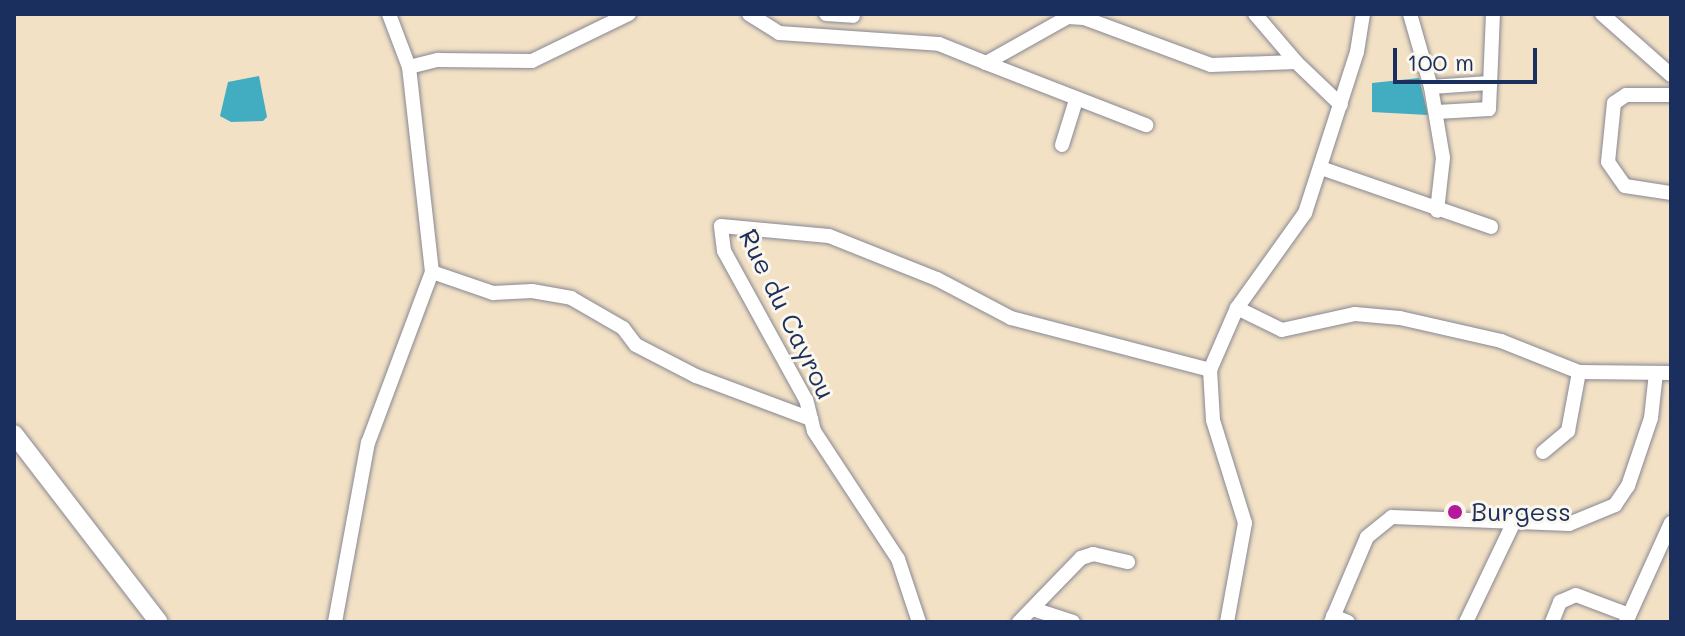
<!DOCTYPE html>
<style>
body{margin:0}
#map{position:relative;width:1685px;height:636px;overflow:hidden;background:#f3e1c5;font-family:Mali,sans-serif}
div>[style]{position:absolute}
.water>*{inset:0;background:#42adc1}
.roads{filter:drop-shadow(0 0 2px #878892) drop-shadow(0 0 2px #878892)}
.minor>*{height:14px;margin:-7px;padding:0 7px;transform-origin:7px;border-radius:7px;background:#fff}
.major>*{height:18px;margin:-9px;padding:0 9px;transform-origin:9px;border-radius:9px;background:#fff}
.dots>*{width:22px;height:22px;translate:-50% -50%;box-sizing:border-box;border:4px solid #fbf7ec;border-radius:50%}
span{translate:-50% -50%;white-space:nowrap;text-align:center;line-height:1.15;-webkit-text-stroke:6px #fbf7ec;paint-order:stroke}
.street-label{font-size:26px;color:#1b2f5e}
.poi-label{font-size:26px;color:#1b2f5e}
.left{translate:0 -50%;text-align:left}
.frame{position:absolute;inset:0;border:16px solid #1b2f5e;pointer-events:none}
.scale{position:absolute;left:1393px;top:48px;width:144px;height:36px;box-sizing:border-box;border:4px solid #1b2f5e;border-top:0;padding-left:10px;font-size:24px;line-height:28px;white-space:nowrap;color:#1b2f5e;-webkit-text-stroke:6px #fbf7ec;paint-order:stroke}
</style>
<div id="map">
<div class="water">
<i style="clip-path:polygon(259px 76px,267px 117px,263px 121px,231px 122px,220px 116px,228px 82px)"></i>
<i style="clip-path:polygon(1419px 78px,1428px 115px,1372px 112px,1372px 83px)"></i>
</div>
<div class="roads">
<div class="minor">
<i style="left:749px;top:14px;width:36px;rotate:32deg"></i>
<i style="left:779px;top:33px;width:160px;rotate:3.9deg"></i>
<i style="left:939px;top:44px;width:51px;rotate:22deg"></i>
<i style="left:986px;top:63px;width:94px;rotate:-29.3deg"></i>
<i style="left:1068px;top:17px;width:16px;rotate:4deg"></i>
<i style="left:1084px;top:18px;width:135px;rotate:20.3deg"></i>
<i style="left:1211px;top:65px;width:85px;rotate:-2deg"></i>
<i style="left:1296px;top:62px;width:62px;rotate:43.7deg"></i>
<i style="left:826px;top:14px;width:27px;rotate:4deg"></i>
<i style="left:1255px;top:14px;width:63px;rotate:49.5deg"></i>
<i style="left:1410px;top:14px;width:76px;rotate:74deg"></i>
<i style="left:1431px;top:87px;width:72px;rotate:80.4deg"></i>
<i style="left:1443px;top:158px;width:53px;rotate:96.5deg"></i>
<i style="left:1602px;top:14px;width:92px;rotate:41.5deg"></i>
<i style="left:986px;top:63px;width:172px;rotate:21.2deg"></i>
<i style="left:409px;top:67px;width:30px;rotate:-14deg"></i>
<i style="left:438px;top:60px;width:94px;rotate:0.6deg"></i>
<i style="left:532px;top:61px;width:108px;rotate:-25.9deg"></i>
<i style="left:1431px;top:87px;width:58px;rotate:-3.9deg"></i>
<i style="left:1671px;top:95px;width:45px;rotate:180deg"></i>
<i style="left:1626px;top:95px;width:14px;rotate:146deg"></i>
<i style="left:1614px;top:103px;width:59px;rotate:95.8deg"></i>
<i style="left:1608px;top:162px;width:29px;rotate:55deg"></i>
<i style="left:1625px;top:186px;width:47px;rotate:8.7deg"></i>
<i style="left:1437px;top:112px;width:52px;rotate:-3.3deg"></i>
<i style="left:1489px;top:109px;width:95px;rotate:-87.6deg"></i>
<i style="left:1062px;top:145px;width:47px;rotate:-72.7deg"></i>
<i style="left:1321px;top:168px;width:180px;rotate:19.1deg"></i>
<i style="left:432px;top:272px;width:65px;rotate:19deg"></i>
<i style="left:493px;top:293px;width:39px;rotate:-3deg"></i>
<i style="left:532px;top:291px;width:40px;rotate:10deg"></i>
<i style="left:571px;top:298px;width:60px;rotate:30deg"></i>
<i style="left:623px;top:328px;width:21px;rotate:53deg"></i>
<i style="left:636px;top:345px;width:68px;rotate:27.3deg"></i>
<i style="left:696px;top:376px;width:123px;rotate:20.5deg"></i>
<i style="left:1237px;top:308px;width:50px;rotate:26.1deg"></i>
<i style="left:1282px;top:330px;width:75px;rotate:-12.4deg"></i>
<i style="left:1355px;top:314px;width:45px;rotate:5.1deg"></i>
<i style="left:1400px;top:318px;width:104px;rotate:12.8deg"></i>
<i style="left:1501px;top:341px;width:84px;rotate:21.7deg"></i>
<i style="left:1579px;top:372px;width:92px;rotate:0.6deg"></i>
<i style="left:1543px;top:452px;width:33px;rotate:-40deg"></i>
<i style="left:1568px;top:431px;width:60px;rotate:-79.4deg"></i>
<i style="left:1033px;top:609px;width:42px;rotate:18deg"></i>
<i style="left:1333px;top:616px;width:16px;rotate:22deg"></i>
<i style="left:335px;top:622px;width:182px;rotate:-79.6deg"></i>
<i style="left:368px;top:443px;width:183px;rotate:-69.5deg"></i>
<i style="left:432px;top:272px;width:206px;rotate:-96.4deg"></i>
<i style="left:409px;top:67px;width:57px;rotate:-110.7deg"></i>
<i style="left:919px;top:622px;width:66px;rotate:-108.4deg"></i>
<i style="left:898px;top:559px;width:153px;rotate:-123.3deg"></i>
<i style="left:814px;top:431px;width:32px;rotate:-104deg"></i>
<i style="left:806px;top:400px;width:170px;rotate:-118.8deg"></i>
<i style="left:724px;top:251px;width:25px;rotate:-97deg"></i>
<i style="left:721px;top:226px;width:108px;rotate:5.3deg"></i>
<i style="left:829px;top:236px;width:116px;rotate:21.7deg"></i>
<i style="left:937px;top:279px;width:84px;rotate:27.8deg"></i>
<i style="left:1011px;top:318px;width:206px;rotate:14.6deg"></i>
<i style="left:1019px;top:622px;width:89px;rotate:-45.9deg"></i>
<i style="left:1081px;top:558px;width:13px;rotate:-18deg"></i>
<i style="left:1093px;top:554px;width:36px;rotate:13deg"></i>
<i style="left:1227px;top:622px;width:101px;rotate:-79.7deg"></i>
<i style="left:1245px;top:523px;width:108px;rotate:-107.3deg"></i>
<i style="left:1213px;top:420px;width:50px;rotate:-93.4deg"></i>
<i style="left:1210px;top:370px;width:68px;rotate:-66.5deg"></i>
<i style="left:1237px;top:308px;width:117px;rotate:-54.4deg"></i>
<i style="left:1305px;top:213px;width:169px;rotate:-72.1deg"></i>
<i style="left:1357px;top:52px;width:38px;rotate:-81deg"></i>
<i style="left:1331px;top:622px;width:92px;rotate:-67deg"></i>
<i style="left:1367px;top:537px;width:32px;rotate:-39deg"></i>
<i style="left:1392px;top:517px;width:177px;rotate:2.3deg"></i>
<i style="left:1569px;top:524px;width:50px;rotate:-22.4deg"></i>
<i style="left:1615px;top:505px;width:23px;rotate:-56deg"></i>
<i style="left:1628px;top:486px;width:72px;rotate:-71.3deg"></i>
<i style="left:1651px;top:418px;width:45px;rotate:-83.7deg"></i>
<i style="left:1466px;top:622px;width:111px;rotate:-64.4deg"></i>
<i style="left:1552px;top:622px;width:22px;rotate:-68deg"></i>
<i style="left:1560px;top:602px;width:17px;rotate:-24deg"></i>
<i style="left:1576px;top:595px;width:57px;rotate:20.7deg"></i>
<i style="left:1626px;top:622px;width:109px;rotate:-65.6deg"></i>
</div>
<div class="major">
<i style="left:14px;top:434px;width:237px;rotate:52.4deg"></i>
</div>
</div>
<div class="dots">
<i style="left:1455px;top:512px;background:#b5179e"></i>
</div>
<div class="street-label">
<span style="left:787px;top:314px;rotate:64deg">Rue du Cayrou</span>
</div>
<div class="poi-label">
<span class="left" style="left:1471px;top:512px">Burgess</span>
</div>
<div class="frame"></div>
<div class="scale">100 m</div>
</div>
